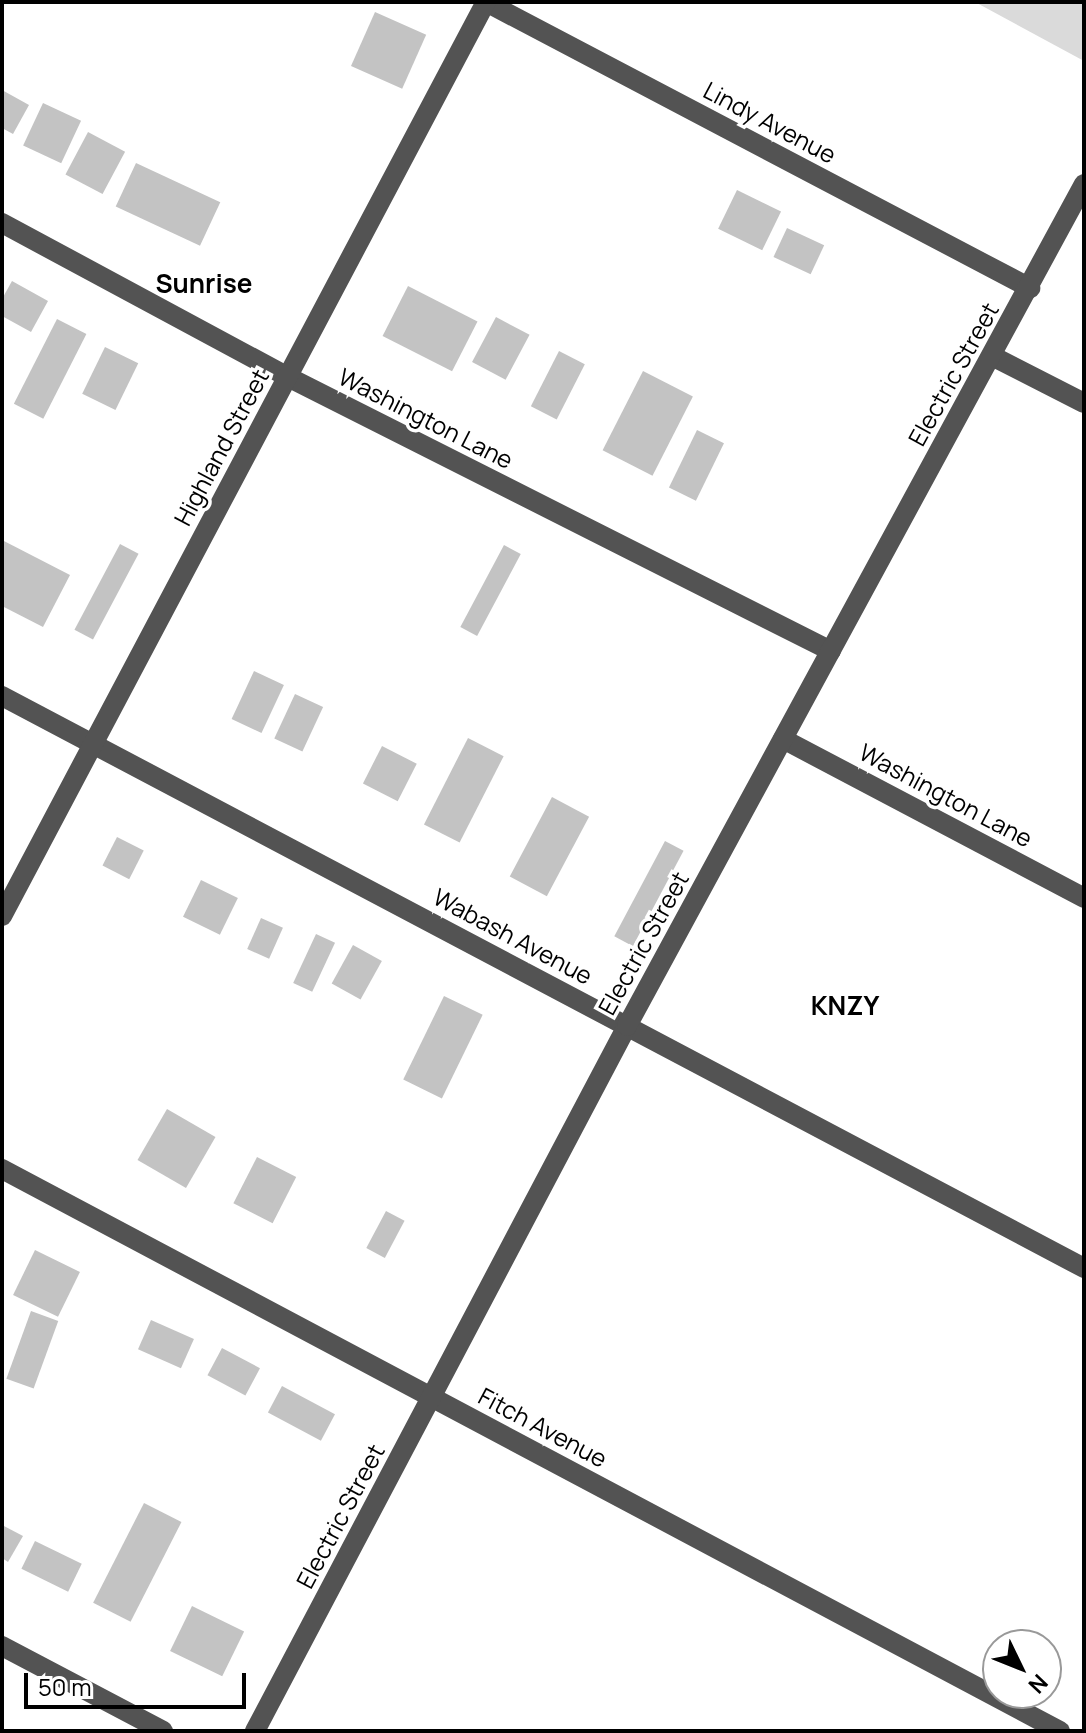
<!DOCTYPE html>
<style>
body{margin:0}
#map{position:relative;width:1086px;height:1733px;overflow:hidden;background:#fff;font-family:Manrope,sans-serif}
div>[style]{position:absolute}
.green>*{inset:0;background:#dadada}
.building>*{inset:0;background:#c3c3c3;transform-origin:0 0}
.minor>*{height:20px;margin:-10px;padding:0 10px;transform-origin:10px;border-radius:10px;background:#535353}
span{translate:-50% -50%;white-space:nowrap;text-align:center;line-height:1.15;-webkit-text-stroke:7px #fff;paint-order:stroke}
.street-label{font-size:24px;color:#000}
.neighbourhood-label{font-size:26px;color:#000;font-weight:700}
.frame{position:absolute;inset:0;border:4px solid #000;pointer-events:none}
.north{position:absolute;left:982px;top:1629px;width:80px;height:80px;box-sizing:border-box;background:#fff;border:2px solid #999;border-radius:50%;rotate:133deg;font-size:22px;font-weight:700;line-height:32px;text-align:center;color:#000}
.north::after{content:'';display:block;margin:auto;width:28px;height:36px;background:#000;clip-path:polygon(50% 0,100% 100%,50% 72%,0 100%)}
.scale{position:absolute;left:24px;top:1673px;width:222px;height:36px;box-sizing:border-box;border:4px solid #000;border-top:0;padding-left:10px;font-size:24px;line-height:28px;white-space:nowrap;color:#000;-webkit-text-stroke:6px #fff;paint-order:stroke}
</style>
<div id="map">
<div class="green">
<i style="clip-path:polygon(975px 2px,1084px 2px,1084px 61px)"></i>
</div>
<div class="building">
<i style="left:375px;top:12px;width:56px;height:59px;rotate:24deg"></i>
<i style="clip-path:polygon(2px 90px,29px 105px,13px 134px,2px 128px)"></i>
<i style="left:43px;top:103px;width:42px;height:47px;rotate:25deg"></i>
<i style="left:88px;top:132px;width:42px;height:48px;rotate:28deg"></i>
<i style="left:136px;top:163px;width:93px;height:48px;rotate:25deg"></i>
<i style="left:737px;top:190px;width:49px;height:43px;rotate:26deg"></i>
<i style="left:787px;top:228px;width:41px;height:32px;rotate:25deg"></i>
<i style="clip-path:polygon(12px 281px,48px 301px,31px 332px,2px 316px,2px 299px)"></i>
<i style="left:408px;top:286px;width:78px;height:56px;rotate:27deg"></i>
<i style="left:496px;top:317px;width:38px;height:51px;rotate:28deg"></i>
<i style="left:57px;top:319px;width:33px;height:95px;rotate:27deg"></i>
<i style="left:105px;top:347px;width:37px;height:52px;rotate:26deg"></i>
<i style="left:559px;top:351px;width:29px;height:62px;rotate:27deg"></i>
<i style="left:643px;top:371px;width:56px;height:89px;rotate:27deg"></i>
<i style="left:697px;top:430px;width:30px;height:64px;rotate:26deg"></i>
<i style="clip-path:polygon(2px 540px,70px 575px,43px 627px,2px 606px)"></i>
<i style="left:120px;top:544px;width:21px;height:97px;rotate:28deg"></i>
<i style="left:504px;top:545px;width:19px;height:93px;rotate:28deg"></i>
<i style="left:254px;top:671px;width:33px;height:53px;rotate:25deg"></i>
<i style="left:295px;top:694px;width:31px;height:49px;rotate:25deg"></i>
<i style="left:468px;top:738px;width:40px;height:97px;rotate:27deg"></i>
<i style="left:382px;top:746px;width:39px;height:42px;rotate:27deg"></i>
<i style="left:552px;top:797px;width:42px;height:90px;rotate:28deg"></i>
<i style="left:117px;top:837px;width:30px;height:32px;rotate:27deg"></i>
<i style="left:665px;top:841px;width:21px;height:108px;rotate:28deg"></i>
<i style="left:201px;top:880px;width:41px;height:41px;rotate:26deg"></i>
<i style="left:261px;top:918px;width:24px;height:34px;rotate:24deg"></i>
<i style="left:316px;top:934px;width:21px;height:54px;rotate:25deg"></i>
<i style="left:353px;top:945px;width:33px;height:44px;rotate:29deg"></i>
<i style="left:444px;top:996px;width:43px;height:93px;rotate:26deg"></i>
<i style="left:167px;top:1109px;width:56px;height:59px;rotate:30deg"></i>
<i style="left:257px;top:1157px;width:44px;height:52px;rotate:27deg"></i>
<i style="left:386px;top:1211px;width:21px;height:42px;rotate:28deg"></i>
<i style="left:35px;top:1250px;width:50px;height:50px;rotate:26deg"></i>
<i style="left:31px;top:1311px;width:29px;height:72px;rotate:20deg"></i>
<i style="left:151px;top:1320px;width:47px;height:32px;rotate:24deg"></i>
<i style="left:222px;top:1348px;width:43px;height:31px;rotate:28deg"></i>
<i style="left:282px;top:1386px;width:60px;height:30px;rotate:28deg"></i>
<i style="left:144px;top:1503px;width:42px;height:112px;rotate:27deg"></i>
<i style="clip-path:polygon(2px 1525px,23px 1536px,8px 1562px,2px 1558px)"></i>
<i style="left:35px;top:1541px;width:52px;height:31px;rotate:26deg"></i>
<i style="left:192px;top:1606px;width:58px;height:50px;rotate:26deg"></i>
</div>
<div class="minor">
<i style="left:486px;top:2px;width:615px;rotate:27.73deg"></i>
<i style="left:2px;top:223px;width:325px;rotate:28.3deg"></i>
<i style="left:288px;top:377px;width:608px;rotate:26.78deg"></i>
<i style="left:992px;top:356px;width:103px;rotate:27.1deg"></i>
<i style="left:2px;top:696px;width:1224px;rotate:27.86deg"></i>
<i style="left:783px;top:739px;width:340px;rotate:27.8deg"></i>
<i style="left:2px;top:916px;width:1034px;rotate:-62.1deg"></i>
<i style="left:2px;top:1169px;width:1198px;rotate:27.98deg"></i>
<i style="left:2px;top:1646px;width:182px;rotate:27.8deg"></i>
<i style="left:255px;top:1731px;width:797px;rotate:-62.18deg"></i>
<i style="left:627px;top:1026px;width:958px;rotate:-61.51deg"></i>
</div>
<div class="street-label">
<span style="left:770px;top:122px;rotate:28deg">Lindy Avenue</span>
<span style="left:953px;top:374px;rotate:-61deg">Electric Street</span>
<span style="left:426px;top:418px;rotate:27deg">Washington Lane</span>
<span style="left:221px;top:447px;rotate:-62deg">Highland Street</span>
<span style="left:946px;top:795px;rotate:28deg">Washington Lane</span>
<span style="left:513px;top:936px;rotate:28deg">Wabash Avenue</span>
<span style="left:643px;top:943px;rotate:-61deg">Electric Street</span>
<span style="left:543px;top:1427px;rotate:28deg">Fitch Avenue</span>
<span style="left:340px;top:1516px;rotate:-62deg">Electric Street</span>
</div>
<div class="neighbourhood-label">
<span style="left:204px;top:284px">Sunrise</span>
<span style="left:845px;top:1006px">KNZY</span>
</div>
<div class="frame"></div>
<div class="north">N</div>
<div class="scale">50 m</div>
</div>
